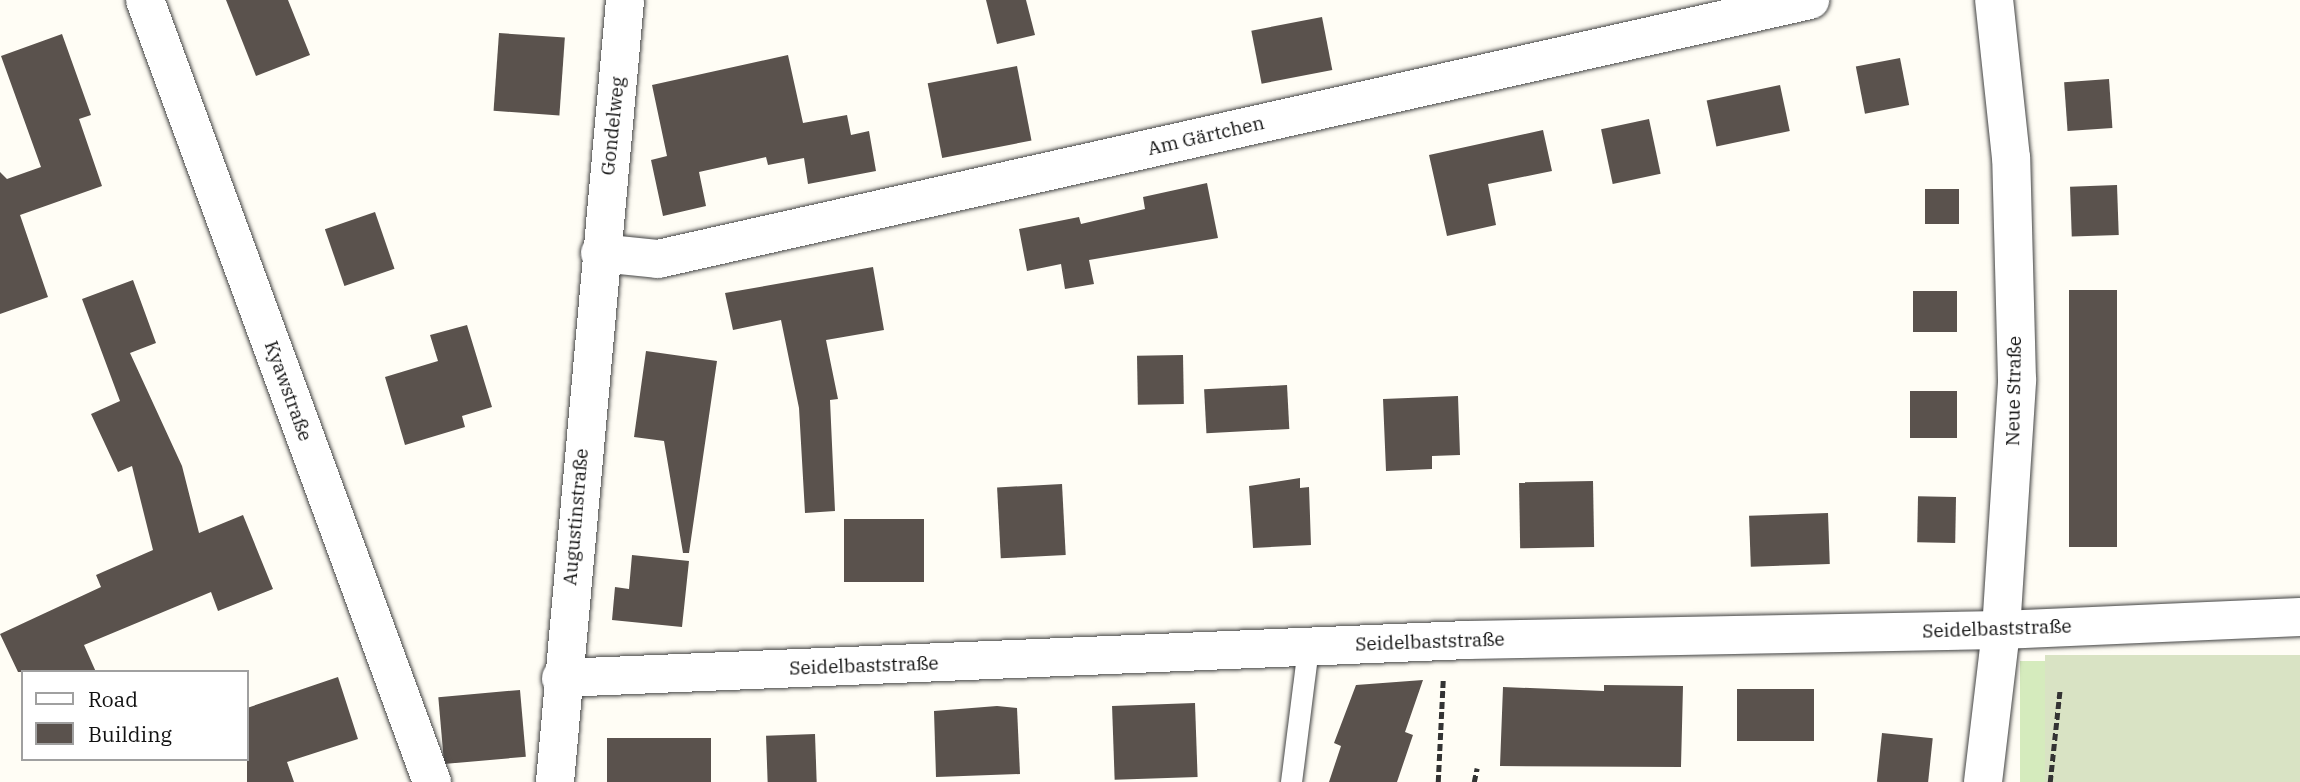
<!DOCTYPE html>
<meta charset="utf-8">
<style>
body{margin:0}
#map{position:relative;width:2300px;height:782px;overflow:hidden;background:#fffdf5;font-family:"IBM Plex Serif",serif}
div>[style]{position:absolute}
.green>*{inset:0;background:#d5ebbd;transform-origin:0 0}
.cemetery>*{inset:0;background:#d9e3c4;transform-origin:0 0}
.building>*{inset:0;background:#5a524d;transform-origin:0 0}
.path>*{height:4.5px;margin-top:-2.25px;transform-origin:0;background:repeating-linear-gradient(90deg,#333 0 7px,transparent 0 10.5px)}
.roads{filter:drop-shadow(0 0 2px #444) drop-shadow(0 0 2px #444)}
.lane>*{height:21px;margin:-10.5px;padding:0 10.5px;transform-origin:10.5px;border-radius:10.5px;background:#fff}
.street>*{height:38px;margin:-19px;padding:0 19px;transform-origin:19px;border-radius:19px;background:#fff}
span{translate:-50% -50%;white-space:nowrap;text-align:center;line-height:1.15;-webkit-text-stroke:7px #fff;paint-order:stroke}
.street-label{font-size:19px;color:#111}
.legend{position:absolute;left:21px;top:670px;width:228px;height:91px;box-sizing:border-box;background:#fff;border:2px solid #a0a0a0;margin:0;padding:9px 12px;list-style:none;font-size:21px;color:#111}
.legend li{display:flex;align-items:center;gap:14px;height:35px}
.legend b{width:35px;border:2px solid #a0a0a0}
</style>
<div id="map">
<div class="green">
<i style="left:2020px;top:661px;width:25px;height:122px"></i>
</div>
<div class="cemetery">
<i style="left:2300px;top:655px;width:127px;height:255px;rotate:90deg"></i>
</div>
<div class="building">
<i style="clip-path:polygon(226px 0,288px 0,310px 55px,256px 76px)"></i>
<i style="clip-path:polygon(986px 0,1026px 0,1035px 35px,997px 44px)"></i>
<i style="left:1322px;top:17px;width:54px;height:72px;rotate:79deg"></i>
<i style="left:499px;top:33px;width:66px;height:78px;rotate:4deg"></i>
<i style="clip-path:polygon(62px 34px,91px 115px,79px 119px,102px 186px,20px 215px,48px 297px,0 314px,0 172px,7px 179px,41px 167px,1px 56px)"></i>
<i style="clip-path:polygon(788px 55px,803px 123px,847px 115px,851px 135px,869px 131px,876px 171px,808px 184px,804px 158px,768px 165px,766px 157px,699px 172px,706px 206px,663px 216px,651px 160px,667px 156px,652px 85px)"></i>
<i style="left:1900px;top:58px;width:48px;height:45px;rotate:79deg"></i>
<i style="left:1017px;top:66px;width:76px;height:91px;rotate:79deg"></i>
<i style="left:2109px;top:79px;width:49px;height:45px;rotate:86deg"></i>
<i style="left:1780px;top:85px;width:47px;height:75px;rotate:78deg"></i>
<i style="left:1649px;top:119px;width:56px;height:49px;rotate:78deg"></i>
<i style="clip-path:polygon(1543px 130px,1552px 171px,1488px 184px,1496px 225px,1447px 236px,1429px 155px)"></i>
<i style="clip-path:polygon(1207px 183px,1218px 238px,1089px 260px,1094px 284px,1065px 289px,1061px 264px,1027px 271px,1019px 229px,1079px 217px,1081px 224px,1145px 209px,1143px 197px)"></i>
<i style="left:2117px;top:185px;width:50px;height:47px;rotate:88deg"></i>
<i style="left:1925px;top:189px;width:34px;height:35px"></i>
<i style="left:375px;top:212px;width:60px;height:53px;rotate:71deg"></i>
<i style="clip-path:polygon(873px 267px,884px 330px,826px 340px,838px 399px,830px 400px,835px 511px,805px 513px,799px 408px,781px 320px,733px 330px,725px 293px)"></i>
<i style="clip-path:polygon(133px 280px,156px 343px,130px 353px,182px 466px,199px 533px,243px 515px,273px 589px,218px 611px,211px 592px,84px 645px,96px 672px,18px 672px,0 634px,101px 587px,96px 575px,153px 550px,132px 466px,118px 472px,91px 414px,120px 401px,82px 299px)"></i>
<i style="left:2069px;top:290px;width:48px;height:257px"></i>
<i style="left:1913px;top:291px;width:44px;height:41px"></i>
<i style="clip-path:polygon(467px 325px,492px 407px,462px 416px,465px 427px,405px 445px,385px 377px,438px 361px,430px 335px)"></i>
<i style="clip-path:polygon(646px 351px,717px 361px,689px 553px,683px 553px,664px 441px,634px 437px)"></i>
<i style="left:1183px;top:355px;width:49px;height:46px;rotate:89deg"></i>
<i style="left:1287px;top:385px;width:44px;height:83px;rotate:87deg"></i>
<i style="left:1910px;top:391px;width:47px;height:47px"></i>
<i style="clip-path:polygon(1458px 396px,1460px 455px,1432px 456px,1432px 469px,1386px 471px,1383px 399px)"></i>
<i style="clip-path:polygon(1300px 478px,1300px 488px,1309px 487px,1311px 545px,1253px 548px,1249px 486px)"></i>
<i style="left:1593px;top:481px;width:66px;height:74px;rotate:89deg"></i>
<i style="left:1062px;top:484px;width:71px;height:65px;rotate:87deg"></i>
<i style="left:1956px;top:497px;width:46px;height:38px;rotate:91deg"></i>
<i style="left:1828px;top:513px;width:51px;height:79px;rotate:88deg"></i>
<i style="left:924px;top:519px;width:63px;height:80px;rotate:90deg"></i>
<i style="clip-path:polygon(632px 555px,689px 561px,682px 627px,612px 620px,615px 587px,629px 589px)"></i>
<i style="clip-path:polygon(338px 677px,358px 739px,287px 762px,294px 782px,247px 782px,247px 708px)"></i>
<i style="clip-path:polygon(1423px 680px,1405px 732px,1413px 735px,1397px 782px,1329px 782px,1341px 746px,1334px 743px,1356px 685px)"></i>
<i style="clip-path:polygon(1604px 685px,1683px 686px,1681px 767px,1500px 766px,1503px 687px,1604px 691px)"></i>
<i style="left:1814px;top:689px;width:52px;height:77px;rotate:90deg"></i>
<i style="left:520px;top:690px;width:67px;height:82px;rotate:85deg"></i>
<i style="left:1195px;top:703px;width:74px;height:83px;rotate:88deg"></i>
<i style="clip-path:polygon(997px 706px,1017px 708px,1020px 774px,936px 777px,934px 711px)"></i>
<i style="left:1882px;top:733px;width:51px;height:49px;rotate:6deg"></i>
<i style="left:815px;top:734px;width:48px;height:49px;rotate:88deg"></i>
<i style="left:607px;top:738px;width:104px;height:44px"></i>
</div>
<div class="path">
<i style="left:1438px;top:782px;width:104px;rotate:-87.2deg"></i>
<i style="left:1474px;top:782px;width:14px;rotate:-78deg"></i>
<i style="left:2050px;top:782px;width:94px;rotate:-83.9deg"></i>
</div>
<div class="roads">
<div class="lane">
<i style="left:1291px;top:782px;width:136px;rotate:-82.8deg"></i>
</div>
<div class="street">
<i style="left:145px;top:0;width:833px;rotate:69.85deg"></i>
<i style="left:600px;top:253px;width:58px;rotate:5.9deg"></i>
<i style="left:658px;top:259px;width:1181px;rotate:-12.67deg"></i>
<i style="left:561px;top:678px;width:908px;rotate:-2.4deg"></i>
<i style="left:1468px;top:640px;width:533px;rotate:-1.07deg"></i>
<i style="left:2001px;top:630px;width:299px;rotate:-2.5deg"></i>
<i style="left:555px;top:782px;width:785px;rotate:-84.88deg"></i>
<i style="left:1983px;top:782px;width:153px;rotate:-83.2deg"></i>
<i style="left:2001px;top:630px;width:251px;rotate:-86.3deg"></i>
<i style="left:2017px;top:380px;width:222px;rotate:-91.5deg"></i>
<i style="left:2011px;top:158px;width:159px;rotate:-96.1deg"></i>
</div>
</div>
<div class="street-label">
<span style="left:613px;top:126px;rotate:-84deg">Gondelweg</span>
<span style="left:1206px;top:136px;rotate:-13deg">Am Gärtchen</span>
<span style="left:288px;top:391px;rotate:70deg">Kyawstraße</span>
<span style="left:2014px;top:391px;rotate:-89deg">Neue Straße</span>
<span style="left:576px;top:517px;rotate:-85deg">Augustinstraße</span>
<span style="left:1997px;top:629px;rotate:-2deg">Seidelbaststraße</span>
<span style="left:1430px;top:642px;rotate:-2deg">Seidelbaststraße</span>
<span style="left:864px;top:666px;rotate:-2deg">Seidelbaststraße</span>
</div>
<ul class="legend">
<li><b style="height:9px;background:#fff"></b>Road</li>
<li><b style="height:19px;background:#5a524d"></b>Building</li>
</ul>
</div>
